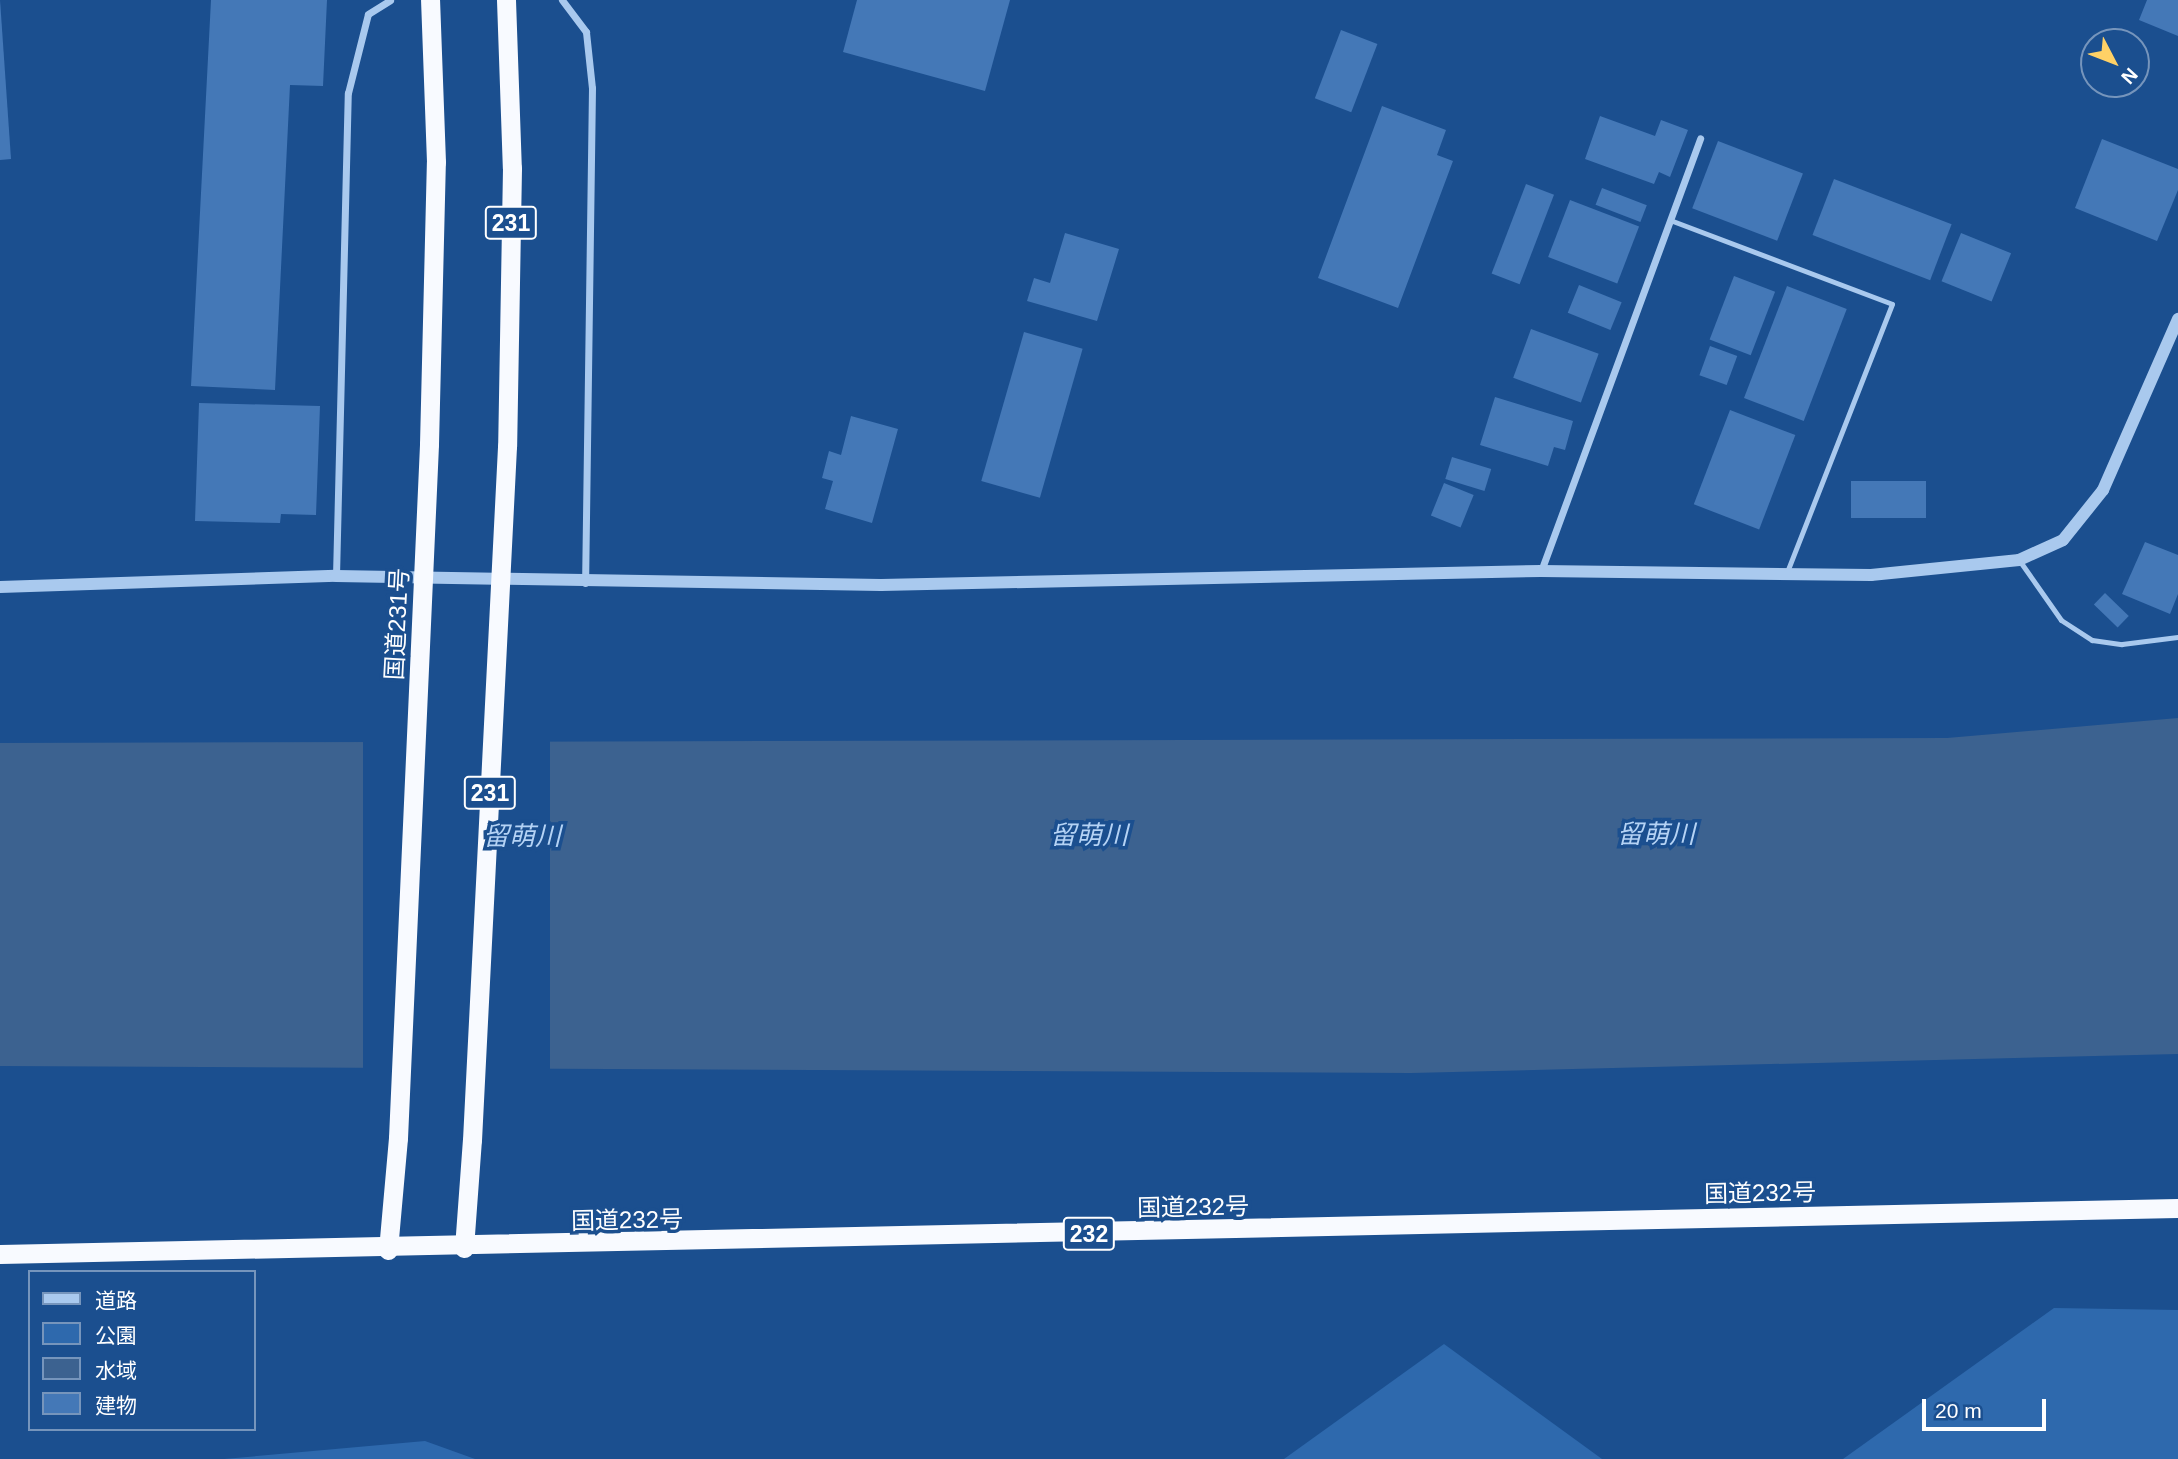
<!DOCTYPE html>
<meta charset="utf-8">
<style>
body{margin:0}
#map{position:relative;width:2178px;height:1459px;overflow:hidden;background:#1b4f8f;font-family:Arial,"Noto Sans JP",sans-serif}
div>[style]{position:absolute}
.green>*{inset:0;background:#2e69ad}
.water>*{inset:0;background:#3c6290}
.pier>*{inset:0;background:#1b4f8f;transform-origin:0 0}
.building>*{inset:0;background:#4478b7;transform-origin:0 0}
.service>*{height:5px;margin:-2.5px;padding:0 2.5px;transform-origin:2.5px;border-radius:2.5px;background:#a9c9ee}
.minor>*{height:7px;margin:-3.5px;padding:0 3.5px;transform-origin:3.5px;border-radius:3.5px;background:#a9c9ee}
.tertiary>*{height:12px;margin:-6px;padding:0 6px;transform-origin:6px;border-radius:6px;background:#a9c9ee}
.trunk>*{height:19px;margin:-9.5px;padding:0 9.5px;transform-origin:9.5px;border-radius:9.5px;background:#f8faff}
.trunk-bridge>*{height:19px;margin:-9.5px;padding:0 9.5px;transform-origin:9.5px;border-radius:9.5px;background:#f8faff}
span{translate:-50% -50%;white-space:nowrap;text-align:center;line-height:1.15;-webkit-text-stroke:7px #1b4f8f;paint-order:stroke}
.shield-label span{padding:2px 5px;background:#1b4f8f;border:2px solid;border-radius:5px;-webkit-text-stroke-width:0}
.shield-label{font-size:23px;color:#fff;font-weight:700}
.street-label{font-size:24px;color:#fff}
.water-label{font-size:26px;color:#b5d3f5;font-style:italic}
.legend{position:absolute;left:28px;top:1270px;width:228px;height:161px;box-sizing:border-box;background:#1b4f8f;border:2px solid #7695bc;margin:0;padding:9px 12px;list-style:none;font-size:21px;color:#fff}
.legend li{display:flex;align-items:center;gap:14px;height:35px}
.legend b{width:35px;border:2px solid #7695bc}
.north{position:absolute;left:2080px;top:28px;width:70px;height:70px;box-sizing:border-box;background:#1b4f8f;border:2px solid #7695bc;border-radius:50%;rotate:132deg;font-size:19px;font-weight:700;line-height:28px;text-align:center;color:#fff}
.north::after{content:'';display:block;margin:auto;width:24px;height:32px;background:#ffd166;clip-path:polygon(50% 0,100% 100%,50% 72%,0 100%)}
.scale{position:absolute;left:1922px;top:1399px;width:124px;height:32px;box-sizing:border-box;border:4px solid #fff;border-top:0;padding-left:9px;font-size:21px;line-height:24px;white-space:nowrap;color:#fff;-webkit-text-stroke:5px #1b4f8f;paint-order:stroke}
</style>
<div id="map">
<div class="green">
<i style="clip-path:polygon(2054px 1308px,2178px 1310px,2178px 1459px,1843px 1459px)"></i>
<i style="clip-path:polygon(1444px 1344px,1602px 1459px,1284px 1459px)"></i>
<i style="clip-path:polygon(425px 1441px,475px 1459px,224px 1459px)"></i>
</div>
<div class="water">
<i style="clip-path:polygon(2178px 718px,2178px 1054px,1411px 1073px,0 1066px,0 743px,1947px 738px)"></i>
</div>
<div class="pier">
<i style="left:363px;top:739px;width:187px;height:332px"></i>
</div>
<div class="building">
<i style="clip-path:polygon(0 0,11px 159px,0 160px)"></i>
<i style="clip-path:polygon(211px 0,327px 0,323px 86px,290px 85px,275px 390px,191px 386px)"></i>
<i style="clip-path:polygon(857px 0,1010px 0,985px 91px,843px 52px)"></i>
<i style="clip-path:polygon(2147px 0,2178px 0,2178px 36px,2139px 20px)"></i>
<i style="left:1341px;top:30px;width:39px;height:73px;rotate:21deg"></i>
<i style="clip-path:polygon(1382px 106px,1446px 130px,1437px 155px,1453px 161px,1398px 308px,1318px 278px)"></i>
<i style="clip-path:polygon(1600px 116px,1655px 136px,1661px 120px,1688px 130px,1670px 177px,1659px 172px,1654px 184px,1585px 159px)"></i>
<i style="clip-path:polygon(2102px 139px,2178px 169px,2178px 190px,2157px 241px,2075px 208px)"></i>
<i style="left:1718px;top:141px;width:91px;height:72px;rotate:21deg"></i>
<i style="left:1834px;top:179px;width:126px;height:60px;rotate:21deg"></i>
<i style="left:1526px;top:184px;width:30px;height:96px;rotate:21deg"></i>
<i style="left:1602px;top:188px;width:48px;height:18px;rotate:21deg"></i>
<i style="left:1570px;top:200px;width:74px;height:61px;rotate:21deg"></i>
<i style="clip-path:polygon(1065px 233px,1119px 249px,1097px 321px,1027px 301px,1034px 278px,1050px 283px)"></i>
<i style="left:1961px;top:233px;width:54px;height:52px;rotate:22deg"></i>
<i style="left:1734px;top:276px;width:44px;height:68px;rotate:21deg"></i>
<i style="left:1579px;top:285px;width:46px;height:30px;rotate:22deg"></i>
<i style="left:1787px;top:286px;width:64px;height:120px;rotate:21deg"></i>
<i style="left:1531px;top:329px;width:72px;height:52px;rotate:20deg"></i>
<i style="left:1024px;top:332px;width:61px;height:155px;rotate:16deg"></i>
<i style="left:1710px;top:346px;width:29px;height:31px;rotate:20deg"></i>
<i style="clip-path:polygon(1495px 397px,1573px 421px,1565px 450px,1554px 447px,1548px 466px,1480px 445px)"></i>
<i style="clip-path:polygon(199px 403px,320px 406px,316px 515px,281px 514px,280px 523px,195px 521px)"></i>
<i style="left:1730px;top:410px;width:70px;height:101px;rotate:21deg"></i>
<i style="clip-path:polygon(851px 416px,898px 429px,872px 523px,825px 509px,833px 481px,822px 478px,829px 451px,841px 455px)"></i>
<i style="left:1452px;top:457px;width:41px;height:23px;rotate:17deg"></i>
<i style="left:1926px;top:481px;width:37px;height:75px;rotate:90deg"></i>
<i style="left:1444px;top:483px;width:32px;height:35px;rotate:22deg"></i>
<i style="clip-path:polygon(2145px 542px,2178px 555px,2178px 594px,2170px 614px,2122px 594px)"></i>
<i style="left:2105px;top:593px;width:33px;height:16px;rotate:44deg"></i>
</div>
<div class="service">
<i style="left:1670px;top:220px;width:237px;rotate:20.7deg"></i>
<i style="left:1892px;top:304px;width:288px;rotate:111.4deg"></i>
<i style="left:2019px;top:560px;width:73px;rotate:55deg"></i>
<i style="left:2061px;top:620px;width:37px;rotate:33deg"></i>
<i style="left:2092px;top:640px;width:30px;rotate:8deg"></i>
<i style="left:2122px;top:644px;width:56px;rotate:-7.1deg"></i>
</div>
<div class="minor">
<i style="left:562px;top:0;width:40px;rotate:53deg"></i>
<i style="left:586px;top:32px;width:56px;rotate:83.9deg"></i>
<i style="left:592px;top:88px;width:495px;rotate:90.8deg"></i>
<i style="left:1541px;top:571px;width:461px;rotate:-69.8deg"></i>
<i style="left:336px;top:576px;width:483px;rotate:-88.6deg"></i>
<i style="left:348px;top:93px;width:81px;rotate:-75.8deg"></i>
<i style="left:368px;top:14px;width:26px;rotate:-32deg"></i>
</div>
<div class="tertiary">
<i style="left:0;top:587px;width:336px;rotate:-1.9deg"></i>
<i style="left:336px;top:576px;width:545px;rotate:0.95deg"></i>
<i style="left:881px;top:585px;width:660px;rotate:-1.22deg"></i>
<i style="left:1541px;top:571px;width:330px;rotate:0.7deg"></i>
<i style="left:1871px;top:575px;width:149px;rotate:-5.8deg"></i>
<i style="left:2019px;top:560px;width:48px;rotate:-24.4deg"></i>
<i style="left:2063px;top:540px;width:64px;rotate:-51.3deg"></i>
<i style="left:2103px;top:490px;width:187px;rotate:-66.3deg"></i>
</div>
<div class="trunk">
<i style="left:506px;top:0;width:168px;rotate:88deg"></i>
<i style="left:512px;top:168px;width:278px;rotate:91deg"></i>
<i style="left:429px;top:444px;width:282px;rotate:-88.6deg"></i>
<i style="left:436px;top:162px;width:162px;rotate:-92.1deg"></i>
<i style="left:464px;top:1248px;width:108px;rotate:-85.8deg"></i>
<i style="left:388px;top:1250px;width:112px;rotate:-84.9deg"></i>
<i style="left:0;top:1254px;width:2178px;rotate:-1.21deg"></i>
</div>
<div class="trunk-bridge">
<i style="left:398px;top:1138px;width:695px;rotate:-87.44deg"></i>
<i style="left:472px;top:1140px;width:695px;rotate:-87.11deg"></i>
</div>
<div class="shield-label">
<span style="left:511px;top:223px">231</span>
<span style="left:490px;top:793px">231</span>
<span style="left:1089px;top:1234px">232</span>
</div>
<div class="street-label">
<span style="left:397px;top:624px;rotate:-87deg">国道231号</span>
<span style="left:1760px;top:1193px;rotate:-1deg">国道232号</span>
<span style="left:1193px;top:1207px;rotate:-1deg">国道232号</span>
<span style="left:627px;top:1220px;rotate:-1deg">国道232号</span>
</div>
<div class="water-label">
<span style="left:1656px;top:835px">留萌川</span>
<span style="left:1089px;top:836px">留萌川</span>
<span style="left:522px;top:837px">留萌川</span>
</div>
<ul class="legend">
<li><b style="height:9px;background:#a9c9ee"></b>道路</li>
<li><b style="height:19px;background:#2e69ad"></b>公園</li>
<li><b style="height:19px;background:#3c6290"></b>水域</li>
<li><b style="height:19px;background:#4478b7"></b>建物</li>
</ul>
<div class="north">N</div>
<div class="scale">20 m</div>
</div>
